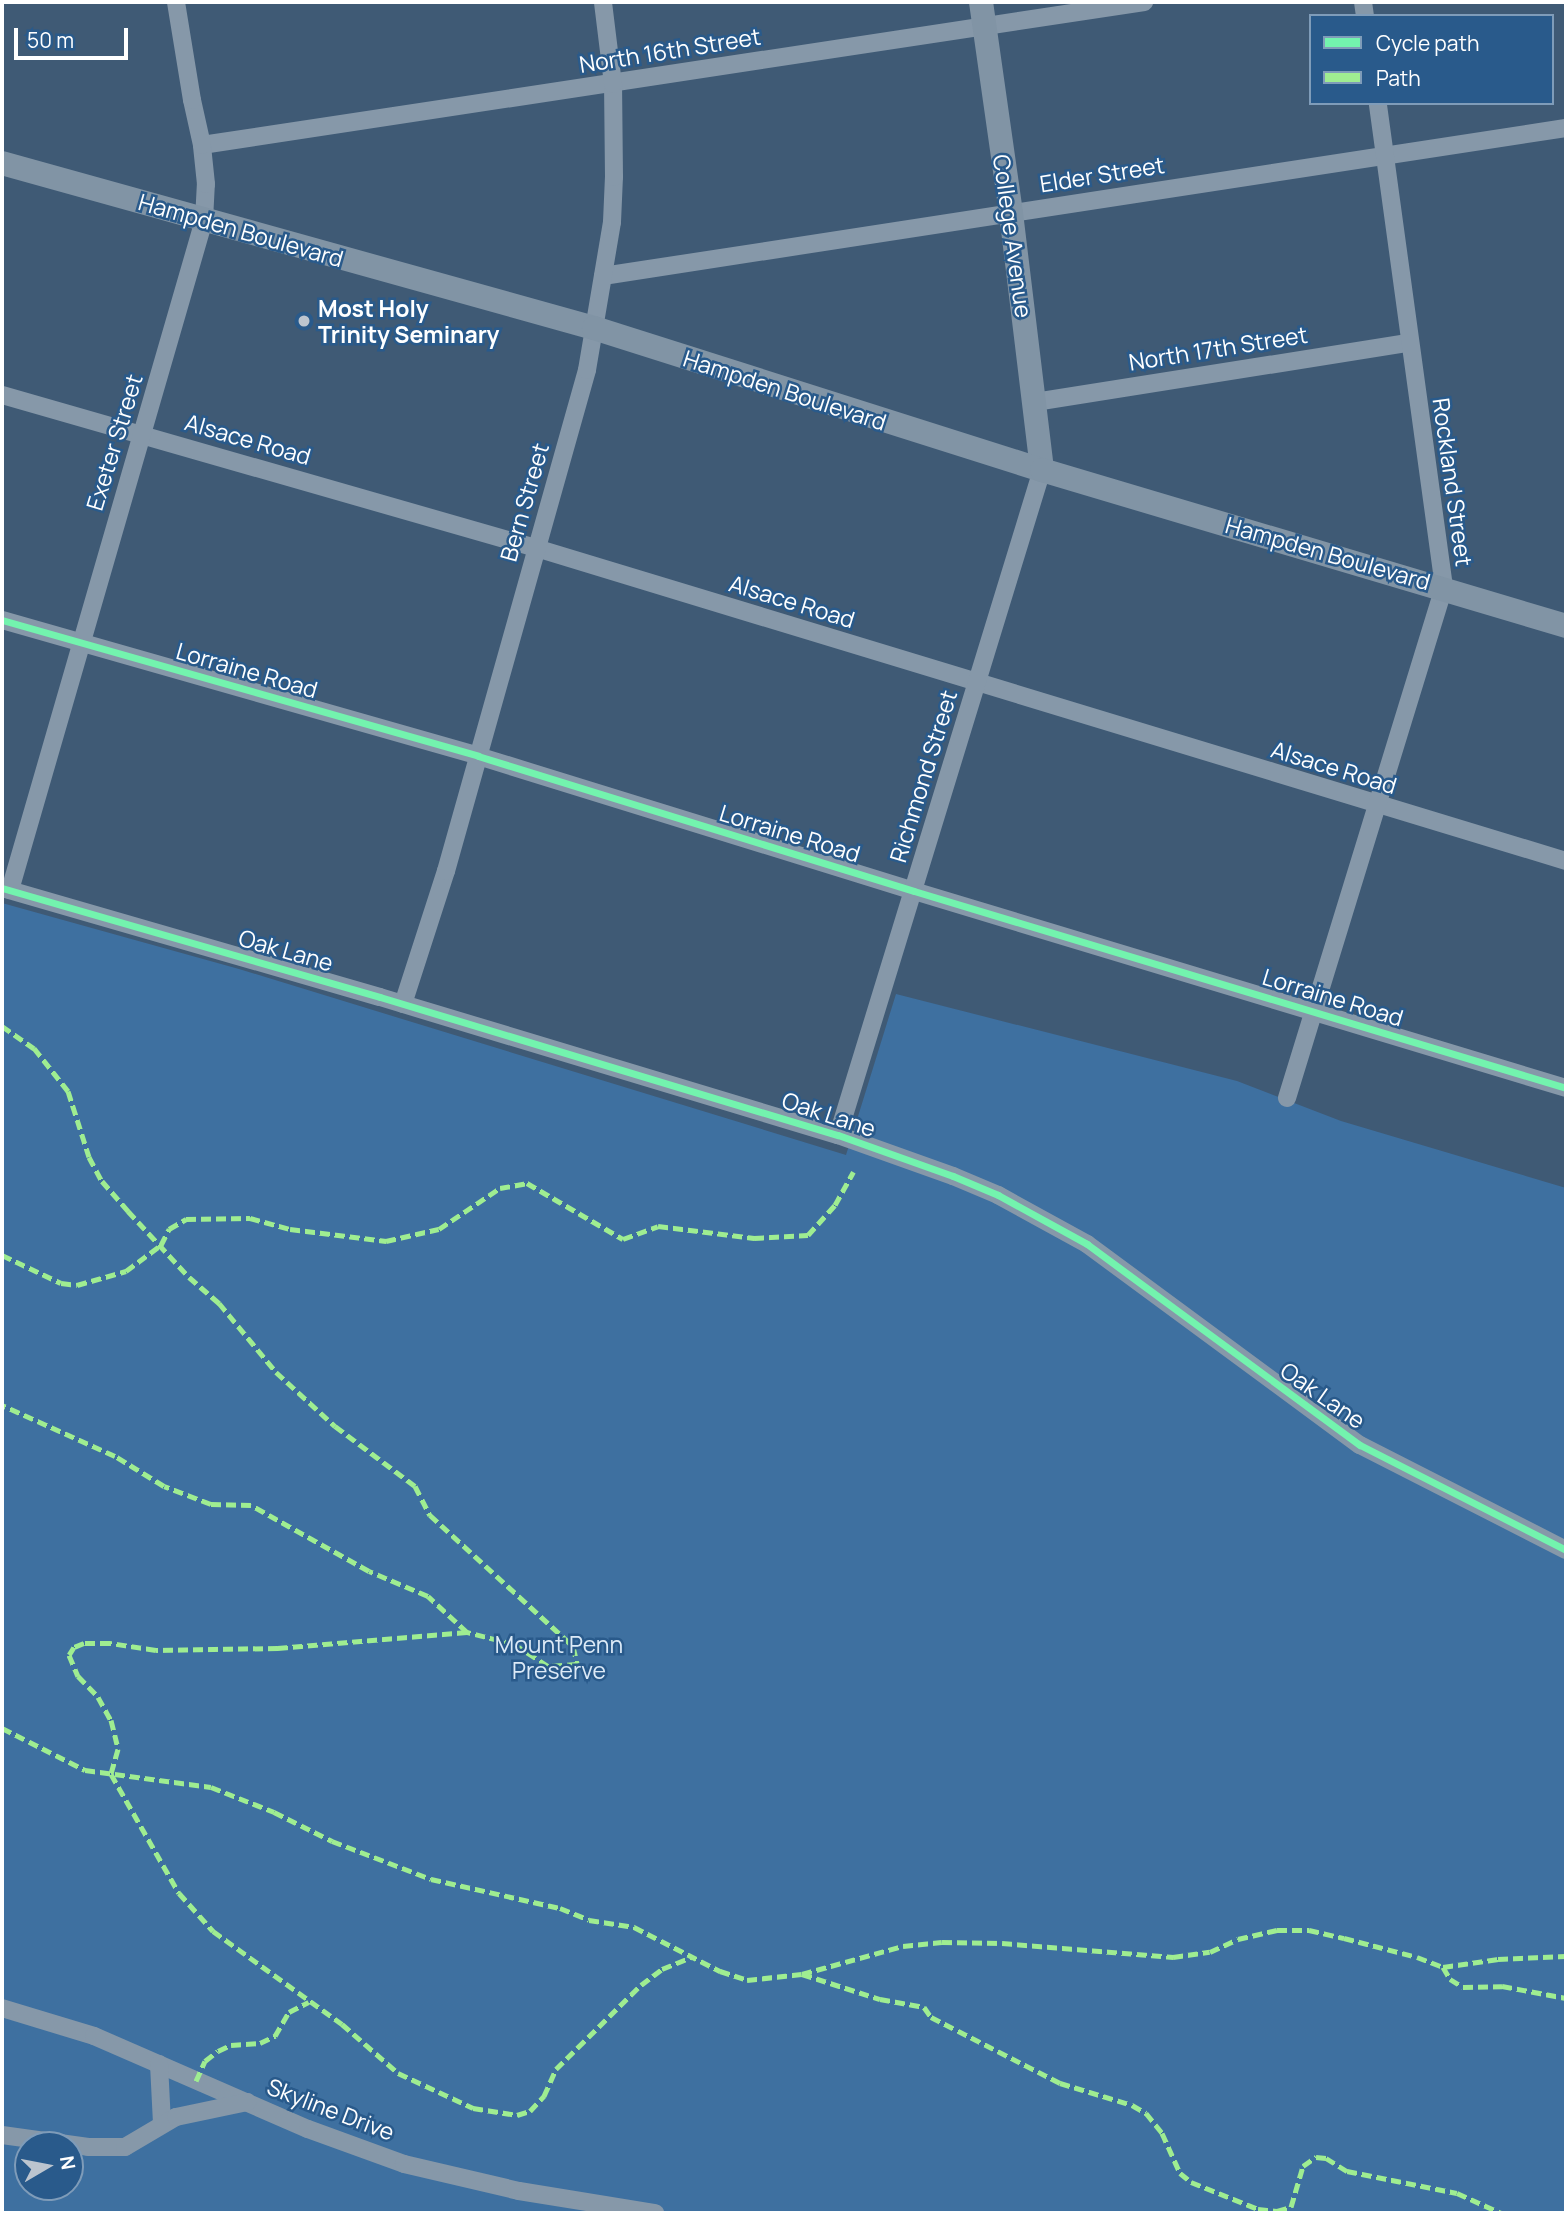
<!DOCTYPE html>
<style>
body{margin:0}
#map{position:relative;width:1568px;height:2215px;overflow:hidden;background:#3f5a75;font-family:Manrope,sans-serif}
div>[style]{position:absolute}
.green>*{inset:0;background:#3e70a0}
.street>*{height:18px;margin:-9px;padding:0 9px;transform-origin:9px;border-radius:9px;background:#8698a9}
.secondary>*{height:24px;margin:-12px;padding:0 12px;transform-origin:12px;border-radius:12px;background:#8194a5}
.quiet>*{height:5px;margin-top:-2.5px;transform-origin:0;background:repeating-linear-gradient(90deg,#9fed91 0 10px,transparent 0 15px)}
.cycleway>*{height:7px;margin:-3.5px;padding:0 3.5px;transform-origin:3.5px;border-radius:3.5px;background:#73f3ae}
.dots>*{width:19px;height:19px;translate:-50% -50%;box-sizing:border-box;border:4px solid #295a8b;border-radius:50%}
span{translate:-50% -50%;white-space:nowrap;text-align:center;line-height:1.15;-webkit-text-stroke:5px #295a8b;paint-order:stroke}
.street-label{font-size:23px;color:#fff}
.poi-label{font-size:23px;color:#fff;font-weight:700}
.left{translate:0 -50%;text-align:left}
.park-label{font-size:23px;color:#dceaf7}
.frame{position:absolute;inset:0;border:4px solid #fff;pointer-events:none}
.legend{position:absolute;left:1309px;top:14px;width:245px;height:91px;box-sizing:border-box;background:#295a8b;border:2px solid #7f9cb9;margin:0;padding:9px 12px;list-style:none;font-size:21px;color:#fff}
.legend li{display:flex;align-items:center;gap:14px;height:35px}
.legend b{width:35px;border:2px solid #7f9cb9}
.north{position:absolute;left:14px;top:2131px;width:70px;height:70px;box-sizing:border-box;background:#295a8b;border:2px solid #7f9cb9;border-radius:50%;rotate:80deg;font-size:19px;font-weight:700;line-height:28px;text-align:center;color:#fff}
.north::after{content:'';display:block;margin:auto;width:24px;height:32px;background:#bcc5cf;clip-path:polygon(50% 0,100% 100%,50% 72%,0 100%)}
.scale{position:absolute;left:14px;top:28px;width:114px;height:32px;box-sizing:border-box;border:4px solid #fff;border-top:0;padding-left:9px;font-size:21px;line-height:24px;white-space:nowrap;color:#fff;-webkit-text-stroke:5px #295a8b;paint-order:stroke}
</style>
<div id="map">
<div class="green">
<i style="clip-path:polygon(evenodd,2px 903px,239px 969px,846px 1155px,896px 994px,1237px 1081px,1341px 1121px,1566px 1188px,1566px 2213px,2px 2213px,2px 903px,28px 2145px,70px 2145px,70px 2187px,28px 2187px,28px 2145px)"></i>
</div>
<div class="street">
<i style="left:1363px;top:2px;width:14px;rotate:82deg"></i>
<i style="left:202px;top:145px;width:953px;rotate:-8.63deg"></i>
<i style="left:603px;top:276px;width:974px;rotate:-8.74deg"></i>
<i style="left:2px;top:395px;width:555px;rotate:15.99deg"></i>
<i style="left:536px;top:548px;width:1077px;rotate:16.9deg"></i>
<i style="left:1035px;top:402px;width:379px;rotate:-9deg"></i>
<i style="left:2px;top:620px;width:495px;rotate:15.9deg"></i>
<i style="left:478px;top:756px;width:456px;rotate:17.2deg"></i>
<i style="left:914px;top:891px;width:681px;rotate:16.81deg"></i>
<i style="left:2px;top:888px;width:393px;rotate:16.1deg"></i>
<i style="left:380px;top:997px;width:478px;rotate:16.8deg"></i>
<i style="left:838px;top:1135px;width:122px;rotate:19.6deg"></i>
<i style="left:953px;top:1176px;width:49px;rotate:22.9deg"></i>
<i style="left:998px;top:1195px;width:102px;rotate:28.8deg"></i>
<i style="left:1087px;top:1244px;width:339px;rotate:36.4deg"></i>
<i style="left:1360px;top:1445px;width:231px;rotate:27deg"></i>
<i style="left:10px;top:890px;width:698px;rotate:-73.85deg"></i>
<i style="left:204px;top:220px;width:36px;rotate:-87deg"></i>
<i style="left:206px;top:184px;width:39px;rotate:-96deg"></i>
<i style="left:202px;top:145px;width:46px;rotate:-102.5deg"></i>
<i style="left:192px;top:100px;width:99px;rotate:-99.3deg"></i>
<i style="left:403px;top:1004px;width:140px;rotate:-72.1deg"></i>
<i style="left:446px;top:871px;width:520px;rotate:-74.28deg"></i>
<i style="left:587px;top:370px;width:150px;rotate:-80.4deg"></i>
<i style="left:612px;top:222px;width:45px;rotate:-87.5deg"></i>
<i style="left:614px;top:177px;width:93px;rotate:-90.6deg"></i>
<i style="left:613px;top:84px;width:83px;rotate:-97deg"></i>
<i style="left:1287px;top:1098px;width:535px;rotate:-72.92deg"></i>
<i style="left:1444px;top:587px;width:488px;rotate:-97.8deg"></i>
<i style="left:838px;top:1135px;width:696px;rotate:-72.95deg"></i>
<i style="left:2px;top:2008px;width:96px;rotate:16.9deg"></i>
<i style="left:94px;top:2036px;width:233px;rotate:23.5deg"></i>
<i style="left:308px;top:2129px;width:102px;rotate:20deg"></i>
<i style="left:404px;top:2164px;width:118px;rotate:13.2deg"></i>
<i style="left:519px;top:2191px;width:138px;rotate:9.2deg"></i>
<i style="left:159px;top:2064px;width:60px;rotate:87.1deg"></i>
<i style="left:2px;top:2135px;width:87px;rotate:7.9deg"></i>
<i style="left:88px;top:2147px;width:37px"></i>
<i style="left:125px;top:2147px;width:59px;rotate:-30.5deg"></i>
<i style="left:176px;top:2117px;width:73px;rotate:-11.9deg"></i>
</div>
<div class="secondary">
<i style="left:981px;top:2px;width:213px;rotate:81.9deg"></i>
<i style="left:1011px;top:213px;width:259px;rotate:83.1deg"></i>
<i style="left:2px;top:163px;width:615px;rotate:15.57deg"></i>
<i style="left:594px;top:328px;width:470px;rotate:17.6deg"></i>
<i style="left:1042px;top:470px;width:547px;rotate:16.58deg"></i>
</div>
<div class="quiet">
<i style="left:2px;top:1026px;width:39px;rotate:35deg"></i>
<i style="left:34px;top:1048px;width:55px;rotate:51.7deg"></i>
<i style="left:68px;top:1091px;width:69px;rotate:72.3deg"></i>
<i style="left:89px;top:1157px;width:27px;rotate:62deg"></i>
<i style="left:102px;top:1181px;width:40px;rotate:49deg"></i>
<i style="left:128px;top:1211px;width:90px;rotate:47.3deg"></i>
<i style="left:189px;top:1277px;width:40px;rotate:41deg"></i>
<i style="left:219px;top:1303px;width:89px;rotate:50.4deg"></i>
<i style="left:276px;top:1372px;width:80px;rotate:42.5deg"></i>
<i style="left:335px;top:1426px;width:100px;rotate:36.9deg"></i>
<i style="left:415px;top:1486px;width:33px;rotate:63deg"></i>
<i style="left:430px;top:1515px;width:194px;rotate:42.5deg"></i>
<i style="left:573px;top:1646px;width:18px;rotate:77deg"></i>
<i style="left:577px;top:1664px;width:29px;rotate:176deg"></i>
<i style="left:548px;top:1666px;width:40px;rotate:-147.1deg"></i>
<i style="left:514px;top:1644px;width:49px;rotate:-165.7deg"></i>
<i style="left:467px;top:1632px;width:53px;rotate:-137.3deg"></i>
<i style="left:428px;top:1596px;width:64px;rotate:-157deg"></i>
<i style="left:369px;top:1571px;width:135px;rotate:-150.8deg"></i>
<i style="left:251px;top:1505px;width:40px;rotate:-178.6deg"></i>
<i style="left:211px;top:1504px;width:50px;rotate:-159deg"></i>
<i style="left:164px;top:1486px;width:57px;rotate:-148.5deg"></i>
<i style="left:115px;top:1456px;width:124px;rotate:-155.7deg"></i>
<i style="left:2px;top:1255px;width:65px;rotate:25.4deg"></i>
<i style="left:61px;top:1283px;width:16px;rotate:7deg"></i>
<i style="left:77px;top:1285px;width:51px;rotate:-15.9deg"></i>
<i style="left:126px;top:1271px;width:44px;rotate:-36.6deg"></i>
<i style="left:161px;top:1245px;width:18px;rotate:-63deg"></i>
<i style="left:169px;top:1229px;width:20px;rotate:-30deg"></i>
<i style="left:186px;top:1219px;width:64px;rotate:-0.9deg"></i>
<i style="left:250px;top:1218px;width:41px;rotate:15.4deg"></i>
<i style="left:290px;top:1229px;width:97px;rotate:7.1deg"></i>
<i style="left:386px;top:1241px;width:54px;rotate:-12.8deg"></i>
<i style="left:439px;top:1229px;width:73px;rotate:-33.9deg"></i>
<i style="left:500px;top:1188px;width:27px;rotate:-10deg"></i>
<i style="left:527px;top:1183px;width:111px;rotate:30.3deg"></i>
<i style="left:623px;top:1239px;width:37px;rotate:-20deg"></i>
<i style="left:658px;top:1226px;width:97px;rotate:7.1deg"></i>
<i style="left:754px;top:1238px;width:54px;rotate:-3.2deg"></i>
<i style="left:808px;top:1235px;width:40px;rotate:-48deg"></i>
<i style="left:835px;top:1205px;width:38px;rotate:-61deg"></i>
<i style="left:467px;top:1632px;width:190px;rotate:175.2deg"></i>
<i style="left:278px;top:1648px;width:122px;rotate:179.1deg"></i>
<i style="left:156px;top:1650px;width:47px;rotate:-171.3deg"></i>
<i style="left:110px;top:1643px;width:26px;rotate:180deg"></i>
<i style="left:84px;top:1643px;width:11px;rotate:158deg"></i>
<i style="left:74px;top:1647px;width:9px;rotate:122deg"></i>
<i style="left:69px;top:1655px;width:23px;rotate:67deg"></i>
<i style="left:78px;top:1676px;width:29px;rotate:46deg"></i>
<i style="left:98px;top:1697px;width:26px;rotate:61deg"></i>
<i style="left:111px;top:1720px;width:30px;rotate:76deg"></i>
<i style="left:118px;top:1749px;width:26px;rotate:106deg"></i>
<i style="left:111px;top:1774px;width:137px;rotate:60.3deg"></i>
<i style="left:179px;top:1893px;width:51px;rotate:48.2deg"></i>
<i style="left:213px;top:1931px;width:159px;rotate:35.8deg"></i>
<i style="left:342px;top:2024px;width:74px;rotate:41.2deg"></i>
<i style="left:398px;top:2073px;width:83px;rotate:25deg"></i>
<i style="left:473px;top:2108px;width:45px;rotate:9deg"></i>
<i style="left:517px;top:2115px;width:14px;rotate:-17deg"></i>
<i style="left:530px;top:2111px;width:21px;rotate:-47deg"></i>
<i style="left:544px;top:2096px;width:30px;rotate:-66deg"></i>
<i style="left:556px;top:2069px;width:120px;rotate:-44.7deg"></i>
<i style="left:641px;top:1985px;width:26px;rotate:-37deg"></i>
<i style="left:662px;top:1969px;width:32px;rotate:-22deg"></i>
<i style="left:2px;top:1728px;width:93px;rotate:26.8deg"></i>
<i style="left:85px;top:1770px;width:127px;rotate:7.7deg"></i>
<i style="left:211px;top:1787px;width:68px;rotate:21.6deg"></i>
<i style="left:274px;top:1812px;width:65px;rotate:26.6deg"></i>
<i style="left:332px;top:1841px;width:106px;rotate:21deg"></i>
<i style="left:431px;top:1879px;width:132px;rotate:12.7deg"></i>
<i style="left:560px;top:1908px;width:31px;rotate:22deg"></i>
<i style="left:589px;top:1920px;width:46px;rotate:8.8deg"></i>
<i style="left:634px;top:1927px;width:97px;rotate:27.1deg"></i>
<i style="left:720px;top:1971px;width:28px;rotate:18deg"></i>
<i style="left:747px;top:1980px;width:55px;rotate:-6.2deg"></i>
<i style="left:802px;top:1974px;width:82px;rotate:17.8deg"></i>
<i style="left:880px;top:1999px;width:45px;rotate:10.3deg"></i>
<i style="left:924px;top:2007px;width:12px;rotate:55deg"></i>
<i style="left:931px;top:2017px;width:145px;rotate:27.1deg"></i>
<i style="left:1060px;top:2083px;width:75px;rotate:17deg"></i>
<i style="left:1132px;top:2105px;width:16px;rotate:30deg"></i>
<i style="left:1146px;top:2113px;width:26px;rotate:51deg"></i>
<i style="left:1162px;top:2133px;width:44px;rotate:65.8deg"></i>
<i style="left:1180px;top:2173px;width:14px;rotate:39deg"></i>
<i style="left:1191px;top:2182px;width:72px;rotate:21.9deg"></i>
<i style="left:1258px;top:2209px;width:19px;rotate:6deg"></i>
<i style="left:1277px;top:2211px;width:15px;rotate:-16deg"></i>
<i style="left:1291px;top:2207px;width:43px;rotate:-73.7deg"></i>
<i style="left:1303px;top:2166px;width:16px;rotate:-35deg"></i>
<i style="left:1316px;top:2157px;width:10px;rotate:6deg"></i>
<i style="left:1326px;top:2158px;width:25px;rotate:32deg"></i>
<i style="left:1347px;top:2171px;width:112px;rotate:11.3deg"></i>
<i style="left:1457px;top:2193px;width:48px;rotate:24.4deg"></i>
<i style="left:1443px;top:1967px;width:14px;rotate:60deg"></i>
<i style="left:1450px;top:1979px;width:15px;rotate:32deg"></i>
<i style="left:1463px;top:1987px;width:39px;rotate:-1deg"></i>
<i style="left:1502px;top:1986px;width:65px;rotate:10.6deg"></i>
<i style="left:1443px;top:1967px;width:56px;rotate:-8.3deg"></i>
<i style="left:1498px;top:1959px;width:68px;rotate:-2.5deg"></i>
<i style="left:802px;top:1974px;width:105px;rotate:-15.5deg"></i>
<i style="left:903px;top:1946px;width:39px;rotate:-6deg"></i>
<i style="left:942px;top:1942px;width:60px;rotate:1deg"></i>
<i style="left:1002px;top:1943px;width:172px;rotate:4.7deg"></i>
<i style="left:1173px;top:1957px;width:37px;rotate:-8deg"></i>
<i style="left:1210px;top:1952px;width:31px;rotate:-25deg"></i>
<i style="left:1238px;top:1939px;width:40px;rotate:-13deg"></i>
<i style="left:1277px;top:1930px;width:32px"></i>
<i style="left:1309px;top:1930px;width:36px;rotate:13deg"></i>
<i style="left:1344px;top:1938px;width:75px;rotate:14.6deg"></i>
<i style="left:1417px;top:1957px;width:28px;rotate:21deg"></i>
<i style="left:196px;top:2081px;width:22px;rotate:-66deg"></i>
<i style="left:205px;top:2061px;width:16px;rotate:-38deg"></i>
<i style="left:218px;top:2051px;width:14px;rotate:-25deg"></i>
<i style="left:231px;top:2045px;width:29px;rotate:-4deg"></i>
<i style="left:260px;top:2043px;width:17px;rotate:-25deg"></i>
<i style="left:275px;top:2036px;width:28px;rotate:-60deg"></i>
<i style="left:289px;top:2012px;width:22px;rotate:-27deg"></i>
</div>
<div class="cycleway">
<i style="left:2px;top:620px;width:495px;rotate:15.9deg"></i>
<i style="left:478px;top:756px;width:456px;rotate:17.2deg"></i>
<i style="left:914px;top:891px;width:681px;rotate:16.81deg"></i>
<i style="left:2px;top:888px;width:393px;rotate:16.1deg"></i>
<i style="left:380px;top:997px;width:478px;rotate:16.8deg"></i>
<i style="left:838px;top:1135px;width:122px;rotate:19.6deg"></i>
<i style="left:953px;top:1176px;width:49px;rotate:22.9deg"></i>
<i style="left:998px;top:1195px;width:102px;rotate:28.8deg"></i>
<i style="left:1087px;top:1244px;width:339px;rotate:36.4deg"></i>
<i style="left:1360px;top:1445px;width:231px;rotate:27deg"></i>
</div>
<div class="dots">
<i style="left:304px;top:321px;background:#bcc5cf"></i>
</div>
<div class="street-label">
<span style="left:670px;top:50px;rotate:-9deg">North 16th Street</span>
<span style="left:1102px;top:174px;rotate:-9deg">Elder Street</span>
<span style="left:241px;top:230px;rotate:16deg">Hampden Boulevard</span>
<span style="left:1013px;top:236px;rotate:82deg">College Avenue</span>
<span style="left:1218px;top:348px;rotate:-9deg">North 17th Street</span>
<span style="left:785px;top:390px;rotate:18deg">Hampden Boulevard</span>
<span style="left:248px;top:439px;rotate:16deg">Alsace Road</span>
<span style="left:114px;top:442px;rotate:-73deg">Exeter Street</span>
<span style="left:1453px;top:482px;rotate:82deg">Rockland Street</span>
<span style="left:524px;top:502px;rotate:-74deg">Bern Street</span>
<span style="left:1328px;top:553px;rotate:16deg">Hampden Boulevard</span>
<span style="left:792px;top:601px;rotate:17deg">Alsace Road</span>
<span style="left:247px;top:670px;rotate:16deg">Lorraine Road</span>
<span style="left:1334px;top:767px;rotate:17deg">Alsace Road</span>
<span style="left:923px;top:776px;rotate:-73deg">Richmond Street</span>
<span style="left:790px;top:833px;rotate:17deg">Lorraine Road</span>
<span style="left:286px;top:950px;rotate:16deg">Oak Lane</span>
<span style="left:1333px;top:997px;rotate:17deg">Lorraine Road</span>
<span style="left:829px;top:1114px;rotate:18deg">Oak Lane</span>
<span style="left:1323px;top:1395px;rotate:35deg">Oak Lane</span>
<span style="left:331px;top:2109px;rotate:21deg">Skyline Drive</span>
</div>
<div class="poi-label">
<span class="left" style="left:318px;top:321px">Most Holy<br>Trinity Seminary</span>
</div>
<div class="park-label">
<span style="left:559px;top:1657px">Mount Penn<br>Preserve</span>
</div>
<div class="frame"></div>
<ul class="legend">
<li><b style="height:9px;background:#73f3ae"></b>Cycle path</li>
<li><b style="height:9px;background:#9fed91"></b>Path</li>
</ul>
<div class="north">N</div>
<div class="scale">50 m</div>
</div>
